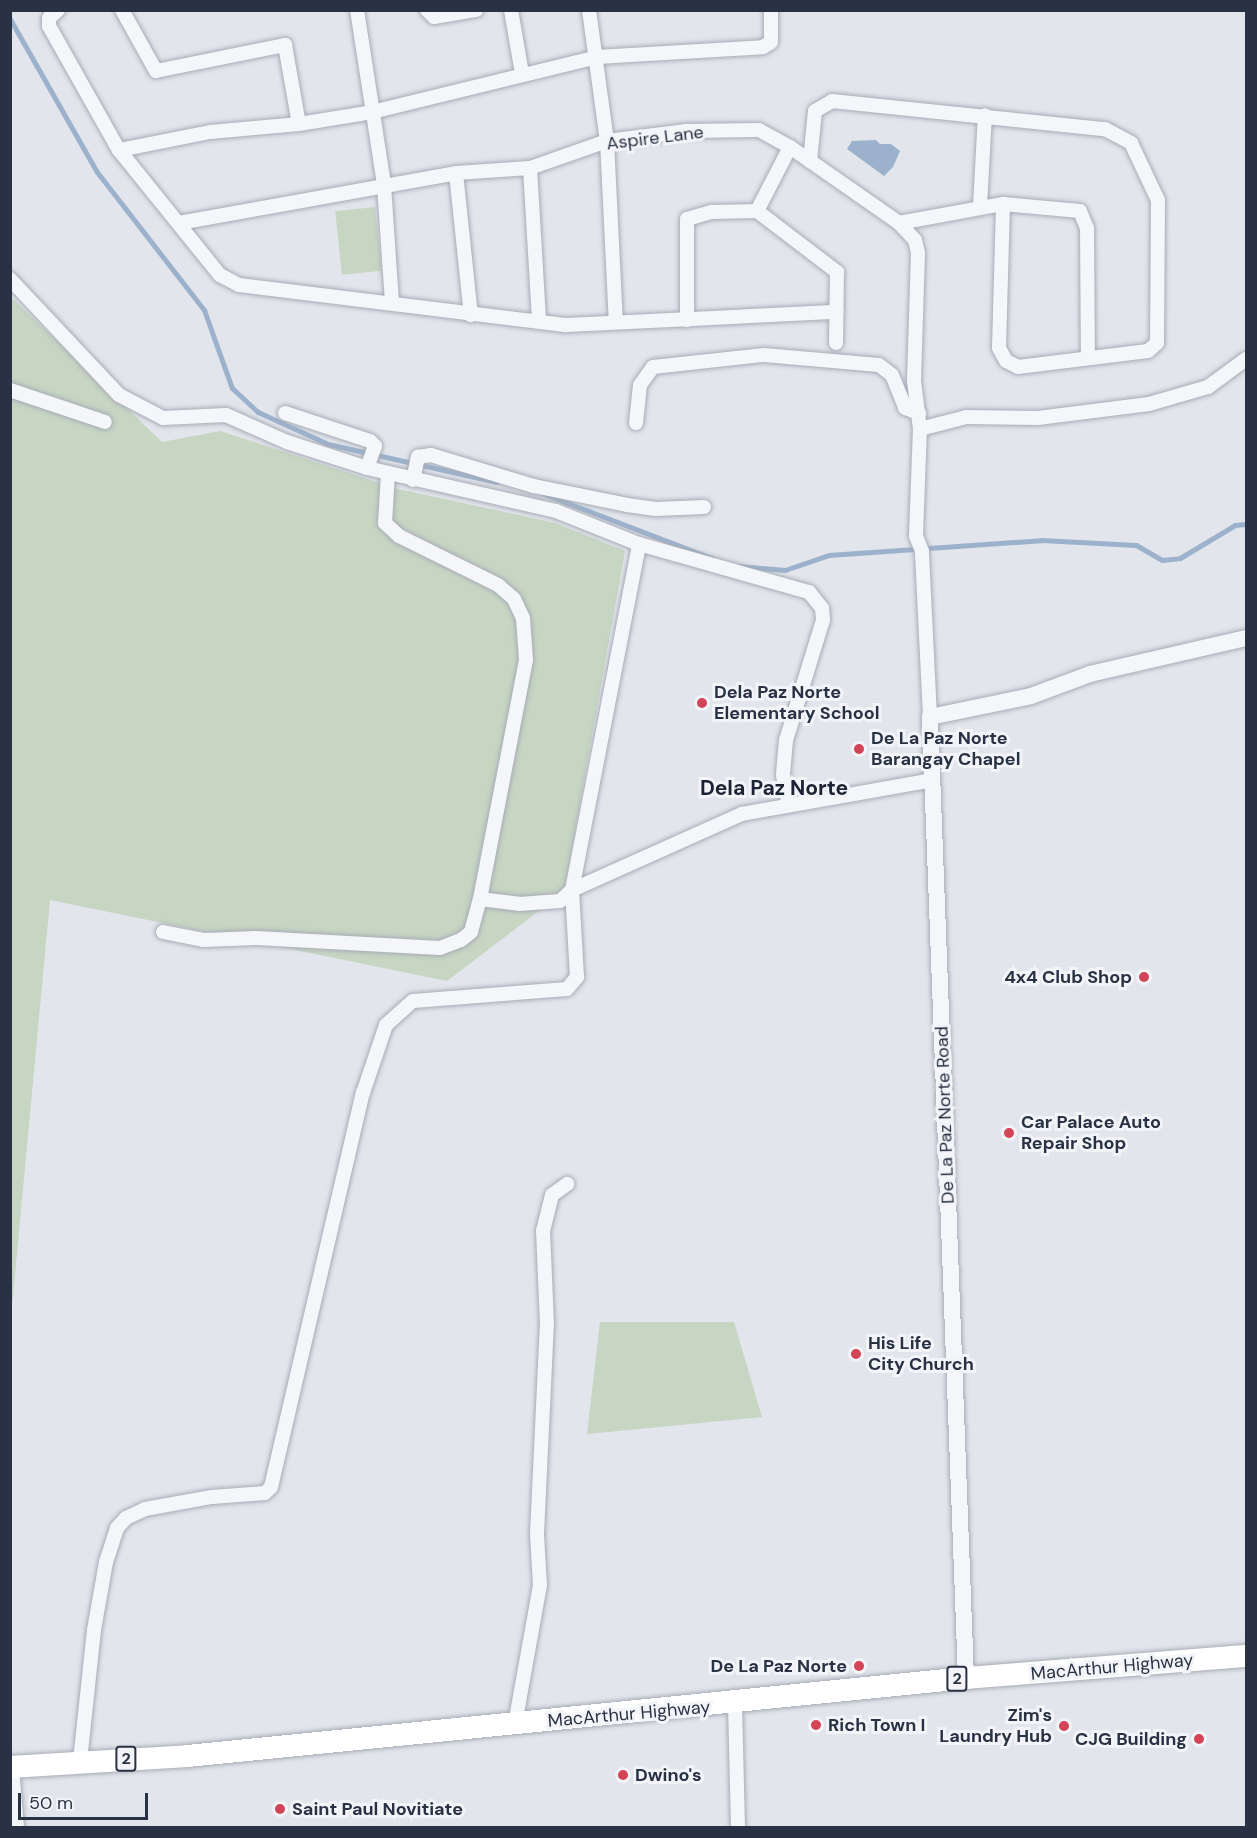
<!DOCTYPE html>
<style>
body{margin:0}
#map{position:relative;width:1257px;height:1838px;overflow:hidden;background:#e2e5eb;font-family:"DM Sans",sans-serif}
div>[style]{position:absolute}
.green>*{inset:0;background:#c7d5c3;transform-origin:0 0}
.water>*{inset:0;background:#9cb2cc}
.stream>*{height:5px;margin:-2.5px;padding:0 2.5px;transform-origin:2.5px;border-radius:2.5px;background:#9cb2cc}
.roads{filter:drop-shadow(0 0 2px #a7acb6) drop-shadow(0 0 2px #a7acb6)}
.minor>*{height:14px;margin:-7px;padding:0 7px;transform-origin:7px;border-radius:7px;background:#f5f6f9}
.tertiary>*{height:16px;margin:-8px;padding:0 8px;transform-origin:8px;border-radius:8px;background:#f5f6f9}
.trunk>*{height:22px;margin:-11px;padding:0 11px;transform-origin:11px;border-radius:11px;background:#fff}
.dots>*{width:16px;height:16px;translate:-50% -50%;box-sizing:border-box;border:3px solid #f2f4f8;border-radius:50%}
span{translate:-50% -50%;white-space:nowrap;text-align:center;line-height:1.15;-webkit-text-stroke:6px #f2f4f8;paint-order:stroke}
.shield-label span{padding:2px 4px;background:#f2f4f8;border:2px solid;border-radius:4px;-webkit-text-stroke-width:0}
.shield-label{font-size:16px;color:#293244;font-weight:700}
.street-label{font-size:18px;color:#293244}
.poi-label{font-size:18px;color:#293244;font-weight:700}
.left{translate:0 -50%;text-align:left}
.right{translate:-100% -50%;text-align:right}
.quarter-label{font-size:21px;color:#1b2335;font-weight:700}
.frame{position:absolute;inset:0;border:12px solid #293244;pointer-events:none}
.scale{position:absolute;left:18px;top:1793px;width:130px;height:27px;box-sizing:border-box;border:3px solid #293244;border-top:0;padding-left:8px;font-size:18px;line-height:21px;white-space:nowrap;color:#293244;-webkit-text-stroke:4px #f2f4f8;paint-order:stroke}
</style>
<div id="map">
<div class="green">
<i style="left:375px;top:207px;width:64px;height:40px;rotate:84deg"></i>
<i style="clip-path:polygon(11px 297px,162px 442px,220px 431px,398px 489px,555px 523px,625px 551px,564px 892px,447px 981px,50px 900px,11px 1317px)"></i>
<i style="clip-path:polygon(600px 1322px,734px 1322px,762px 1417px,587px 1434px)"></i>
</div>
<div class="water">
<i style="clip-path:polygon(876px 140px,880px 144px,891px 144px,900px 151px,893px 167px,884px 176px,847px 149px,852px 141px)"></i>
</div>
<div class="stream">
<i style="left:10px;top:19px;width:176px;rotate:60.4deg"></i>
<i style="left:97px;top:172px;width:175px;rotate:52.2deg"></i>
<i style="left:204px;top:310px;width:83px;rotate:70.3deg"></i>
<i style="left:232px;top:388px;width:35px;rotate:43deg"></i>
<i style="left:258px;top:412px;width:77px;rotate:24.6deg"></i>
<i style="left:328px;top:444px;width:173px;rotate:12.7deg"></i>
<i style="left:544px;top:494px;width:180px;rotate:20.9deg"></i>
<i style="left:738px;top:566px;width:47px;rotate:4.9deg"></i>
<i style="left:785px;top:570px;width:46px;rotate:-18.8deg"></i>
<i style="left:829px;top:555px;width:213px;rotate:-4deg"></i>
<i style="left:1041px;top:540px;width:95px;rotate:3deg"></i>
<i style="left:1136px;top:545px;width:30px;rotate:30deg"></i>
<i style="left:1162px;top:560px;width:18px;rotate:-6deg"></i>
<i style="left:1180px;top:558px;width:64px;rotate:-31deg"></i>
<i style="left:1235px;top:525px;width:11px;rotate:-5deg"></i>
</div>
<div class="roads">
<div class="minor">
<i style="left:58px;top:10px;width:12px;rotate:138deg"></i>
<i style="left:49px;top:18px;width:8px;rotate:90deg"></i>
<i style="left:49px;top:26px;width:142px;rotate:60.6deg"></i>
<i style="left:122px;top:10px;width:70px;rotate:60.9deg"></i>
<i style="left:156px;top:71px;width:132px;rotate:-11.4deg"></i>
<i style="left:285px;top:45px;width:80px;rotate:80deg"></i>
<i style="left:299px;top:124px;width:74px;rotate:-9.3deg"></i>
<i style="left:372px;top:112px;width:232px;rotate:-13.7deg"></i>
<i style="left:597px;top:57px;width:166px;rotate:-3.4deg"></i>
<i style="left:763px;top:47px;width:9px;rotate:-32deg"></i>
<i style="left:771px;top:42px;width:32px;rotate:-90deg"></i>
<i style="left:357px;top:10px;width:177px;rotate:81.2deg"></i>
<i style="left:384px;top:185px;width:117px;rotate:86.1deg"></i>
<i style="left:427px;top:10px;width:10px;rotate:45deg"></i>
<i style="left:434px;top:17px;width:43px;rotate:-9.5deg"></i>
<i style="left:511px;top:10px;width:65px;rotate:80.2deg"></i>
<i style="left:589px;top:10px;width:132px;rotate:82.2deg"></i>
<i style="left:607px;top:141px;width:181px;rotate:87.2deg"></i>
<i style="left:299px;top:124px;width:89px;rotate:174.9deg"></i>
<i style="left:210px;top:132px;width:93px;rotate:168.8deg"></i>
<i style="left:119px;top:150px;width:161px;rotate:51.1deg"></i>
<i style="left:220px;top:275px;width:21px;rotate:28deg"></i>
<i style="left:239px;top:285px;width:330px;rotate:7deg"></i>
<i style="left:567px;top:325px;width:270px;rotate:-2.8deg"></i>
<i style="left:810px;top:161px;width:50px;rotate:-84.3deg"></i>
<i style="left:815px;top:111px;width:20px;rotate:-30deg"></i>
<i style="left:832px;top:101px;width:274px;rotate:5.9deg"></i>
<i style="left:1105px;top:129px;width:30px;rotate:28deg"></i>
<i style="left:1131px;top:143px;width:63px;rotate:64.7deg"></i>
<i style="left:1158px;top:200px;width:143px;rotate:90.4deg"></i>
<i style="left:1157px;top:343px;width:12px;rotate:138deg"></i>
<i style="left:1148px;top:351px;width:131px;rotate:173deg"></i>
<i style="left:1018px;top:367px;width:13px;rotate:-153deg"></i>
<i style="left:1006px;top:361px;width:15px;rotate:-118deg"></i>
<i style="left:999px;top:348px;width:144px;rotate:-88.4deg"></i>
<i style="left:530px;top:168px;width:153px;rotate:86.6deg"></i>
<i style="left:456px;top:173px;width:143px;rotate:84deg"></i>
<i style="left:980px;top:206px;width:91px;rotate:-86.9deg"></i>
<i style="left:757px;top:211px;width:101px;rotate:37.3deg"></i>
<i style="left:837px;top:272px;width:71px;rotate:90.8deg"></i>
<i style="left:179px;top:223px;width:281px;rotate:-10.2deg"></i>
<i style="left:456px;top:173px;width:74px;rotate:-3.9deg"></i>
<i style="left:530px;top:168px;width:82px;rotate:-19.3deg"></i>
<i style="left:607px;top:141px;width:80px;rotate:-7.2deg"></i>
<i style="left:686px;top:131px;width:73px;rotate:-0.8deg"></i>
<i style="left:759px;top:130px;width:35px;rotate:29deg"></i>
<i style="left:790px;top:147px;width:133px;rotate:34.9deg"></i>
<i style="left:899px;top:223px;width:23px;rotate:47deg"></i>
<i style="left:915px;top:240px;width:13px;rotate:77deg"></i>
<i style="left:918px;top:253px;width:128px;rotate:91.8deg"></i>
<i style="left:914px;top:381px;width:48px;rotate:82.9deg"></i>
<i style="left:899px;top:223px;width:106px;rotate:-10.4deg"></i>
<i style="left:1003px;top:204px;width:77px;rotate:5.2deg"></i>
<i style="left:1080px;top:211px;width:18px;rotate:68deg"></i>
<i style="left:1087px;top:228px;width:130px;rotate:89.6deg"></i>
<i style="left:10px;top:279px;width:159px;rotate:46.8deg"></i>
<i style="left:119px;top:395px;width:50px;rotate:27.6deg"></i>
<i style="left:163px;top:418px;width:63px;rotate:-2.7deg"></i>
<i style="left:226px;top:415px;width:67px;rotate:23.9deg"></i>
<i style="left:287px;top:442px;width:84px;rotate:18deg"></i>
<i style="left:367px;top:468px;width:194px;rotate:12.8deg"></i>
<i style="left:556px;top:511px;width:89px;rotate:21.7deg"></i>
<i style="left:639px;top:544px;width:177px;rotate:15.8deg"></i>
<i style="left:809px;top:592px;width:21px;rotate:51deg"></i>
<i style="left:822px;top:608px;width:12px;rotate:85deg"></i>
<i style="left:823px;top:620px;width:126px;rotate:107.1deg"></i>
<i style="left:786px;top:740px;width:35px;rotate:95deg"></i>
<i style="left:783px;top:775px;width:31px;rotate:79deg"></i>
<i style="left:687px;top:320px;width:101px;rotate:-90deg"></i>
<i style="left:687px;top:219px;width:26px;rotate:-16deg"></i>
<i style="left:712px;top:212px;width:45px;rotate:-1.3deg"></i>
<i style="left:757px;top:211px;width:72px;rotate:-62.7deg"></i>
<i style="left:10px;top:390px;width:100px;rotate:18.6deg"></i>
<i style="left:285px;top:413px;width:89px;rotate:18.2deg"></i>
<i style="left:370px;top:441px;width:7px;rotate:45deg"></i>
<i style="left:375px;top:446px;width:23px;rotate:110deg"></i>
<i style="left:636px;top:423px;width:38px;rotate:-84deg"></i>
<i style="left:640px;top:385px;width:22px;rotate:-54deg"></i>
<i style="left:653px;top:367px;width:112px;rotate:-6.2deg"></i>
<i style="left:764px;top:355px;width:115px;rotate:5deg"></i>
<i style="left:879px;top:365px;width:16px;rotate:38deg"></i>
<i style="left:892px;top:375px;width:35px;rotate:68deg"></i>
<i style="left:905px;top:408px;width:15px;rotate:20deg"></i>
<i style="left:388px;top:473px;width:50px;rotate:93.4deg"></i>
<i style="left:385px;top:523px;width:19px;rotate:43deg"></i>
<i style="left:399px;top:536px;width:110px;rotate:26.3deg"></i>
<i style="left:498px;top:585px;width:21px;rotate:41deg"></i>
<i style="left:514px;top:599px;width:21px;rotate:65deg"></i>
<i style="left:523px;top:618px;width:42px;rotate:85.9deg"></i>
<i style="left:526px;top:660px;width:243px;rotate:100.9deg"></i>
<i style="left:413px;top:480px;width:24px;rotate:-78deg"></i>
<i style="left:418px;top:457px;width:13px;rotate:-9deg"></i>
<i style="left:431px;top:455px;width:108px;rotate:16.8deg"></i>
<i style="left:534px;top:486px;width:95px;rotate:11.5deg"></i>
<i style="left:627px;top:505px;width:29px;rotate:8deg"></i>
<i style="left:656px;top:509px;width:48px;rotate:-2.4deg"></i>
<i style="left:930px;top:717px;width:166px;rotate:-92.8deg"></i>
<i style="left:922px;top:551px;width:16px;rotate:-112deg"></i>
<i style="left:916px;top:536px;width:107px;rotate:-87.9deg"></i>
<i style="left:920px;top:429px;width:48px;rotate:-14.6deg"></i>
<i style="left:966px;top:417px;width:72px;rotate:0.8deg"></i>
<i style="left:1038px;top:418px;width:112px;rotate:-7.2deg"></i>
<i style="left:1149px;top:404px;width:61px;rotate:-16.1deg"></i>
<i style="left:1208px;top:387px;width:47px;rotate:-36.4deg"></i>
<i style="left:163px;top:932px;width:42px;rotate:11deg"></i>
<i style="left:204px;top:940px;width:52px;rotate:-2.2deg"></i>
<i style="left:256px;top:938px;width:184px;rotate:3.1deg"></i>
<i style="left:440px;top:948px;width:22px;rotate:-21deg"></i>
<i style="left:461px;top:940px;width:13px;rotate:-39deg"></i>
<i style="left:471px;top:932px;width:34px;rotate:-75deg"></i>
<i style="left:480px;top:899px;width:39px;rotate:7deg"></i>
<i style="left:519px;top:904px;width:41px;rotate:-4.2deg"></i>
<i style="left:560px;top:901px;width:16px;rotate:-43deg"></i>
<i style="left:572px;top:890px;width:186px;rotate:-24.1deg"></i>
<i style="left:742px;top:814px;width:194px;rotate:-10.1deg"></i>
<i style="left:735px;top:1704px;width:124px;rotate:88.6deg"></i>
<i style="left:515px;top:1724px;width:141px;rotate:-79.8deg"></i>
<i style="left:540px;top:1585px;width:51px;rotate:-93.4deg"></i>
<i style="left:537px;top:1534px;width:209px;rotate:-87.3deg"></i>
<i style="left:547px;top:1325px;width:94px;rotate:-92.4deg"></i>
<i style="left:543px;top:1231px;width:37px;rotate:-76deg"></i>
<i style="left:552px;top:1195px;width:19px;rotate:-36deg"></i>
<i style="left:80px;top:1761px;width:132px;rotate:-83.9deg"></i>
<i style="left:94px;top:1630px;width:69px;rotate:-80deg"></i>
<i style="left:106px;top:1562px;width:36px;rotate:-72deg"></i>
<i style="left:117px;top:1528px;width:13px;rotate:-48deg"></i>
<i style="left:126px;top:1518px;width:21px;rotate:-25deg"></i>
<i style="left:145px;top:1509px;width:68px;rotate:-10.2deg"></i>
<i style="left:212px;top:1497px;width:53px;rotate:-4.3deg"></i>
<i style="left:265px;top:1493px;width:8px;rotate:-45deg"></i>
<i style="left:271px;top:1487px;width:405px;rotate:-76.9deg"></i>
<i style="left:363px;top:1093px;width:72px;rotate:-71.3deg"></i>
<i style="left:386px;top:1025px;width:36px;rotate:-42deg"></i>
<i style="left:413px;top:1001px;width:154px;rotate:-4.5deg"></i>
<i style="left:567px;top:989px;width:16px;rotate:-50deg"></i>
<i style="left:577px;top:977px;width:87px;rotate:-93.3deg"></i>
<i style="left:572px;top:890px;width:352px;rotate:-79deg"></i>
<i style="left:12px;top:1767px;width:61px;rotate:85.3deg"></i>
</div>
<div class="tertiary">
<i style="left:966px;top:1678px;width:962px;rotate:-92.15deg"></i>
<i style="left:930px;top:717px;width:103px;rotate:-11.7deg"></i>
<i style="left:1031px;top:696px;width:63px;rotate:-20.4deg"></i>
<i style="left:1090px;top:674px;width:160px;rotate:-13deg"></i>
</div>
<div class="trunk">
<i style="left:10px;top:1767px;width:178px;rotate:-3.5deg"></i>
<i style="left:188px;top:1756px;width:782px;rotate:-5.73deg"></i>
<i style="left:966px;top:1678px;width:281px;rotate:-4.5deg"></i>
</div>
</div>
<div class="dots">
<i style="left:702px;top:703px;background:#d34456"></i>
<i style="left:859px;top:749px;background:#d34456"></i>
<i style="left:1144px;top:977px;background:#d34456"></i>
<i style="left:1009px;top:1133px;background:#d34456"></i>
<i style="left:856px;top:1354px;background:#d34456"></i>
<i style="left:859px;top:1666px;background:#d34456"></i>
<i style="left:816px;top:1725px;background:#d34456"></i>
<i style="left:1064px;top:1726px;background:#d34456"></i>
<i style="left:1199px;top:1739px;background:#d34456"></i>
<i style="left:623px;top:1775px;background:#d34456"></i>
<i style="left:280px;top:1809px;background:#d34456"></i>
</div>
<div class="shield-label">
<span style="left:957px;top:1679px">2</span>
<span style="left:126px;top:1759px">2</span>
</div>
<div class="street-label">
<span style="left:655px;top:138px;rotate:-7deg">Aspire Lane</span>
<span style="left:945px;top:1115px;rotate:-92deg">De La Paz Norte Road</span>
<span style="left:1112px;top:1667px;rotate:-5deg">MacArthur Highway</span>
<span style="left:629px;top:1714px;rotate:-5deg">MacArthur Highway</span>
</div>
<div class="poi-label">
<span class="left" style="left:714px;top:703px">Dela Paz Norte<br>Elementary School</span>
<span class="left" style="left:871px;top:749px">De La Paz Norte<br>Barangay Chapel</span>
<span class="right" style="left:1132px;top:977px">4x4 Club Shop</span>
<span class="left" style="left:1021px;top:1133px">Car Palace Auto<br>Repair Shop</span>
<span class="left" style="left:868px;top:1354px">His Life<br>City Church</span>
<span class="right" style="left:847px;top:1666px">De La Paz Norte</span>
<span class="right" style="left:1052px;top:1726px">Zim's<br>Laundry Hub</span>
<span class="left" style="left:828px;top:1725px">Rich Town I</span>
<span class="right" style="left:1187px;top:1739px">CJG Building</span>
<span class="left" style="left:635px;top:1775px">Dwino's</span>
<span class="left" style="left:292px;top:1809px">Saint Paul Novitiate</span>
</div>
<div class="quarter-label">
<span style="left:774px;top:788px">Dela Paz Norte</span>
</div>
<div class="frame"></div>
<div class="scale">50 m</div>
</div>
